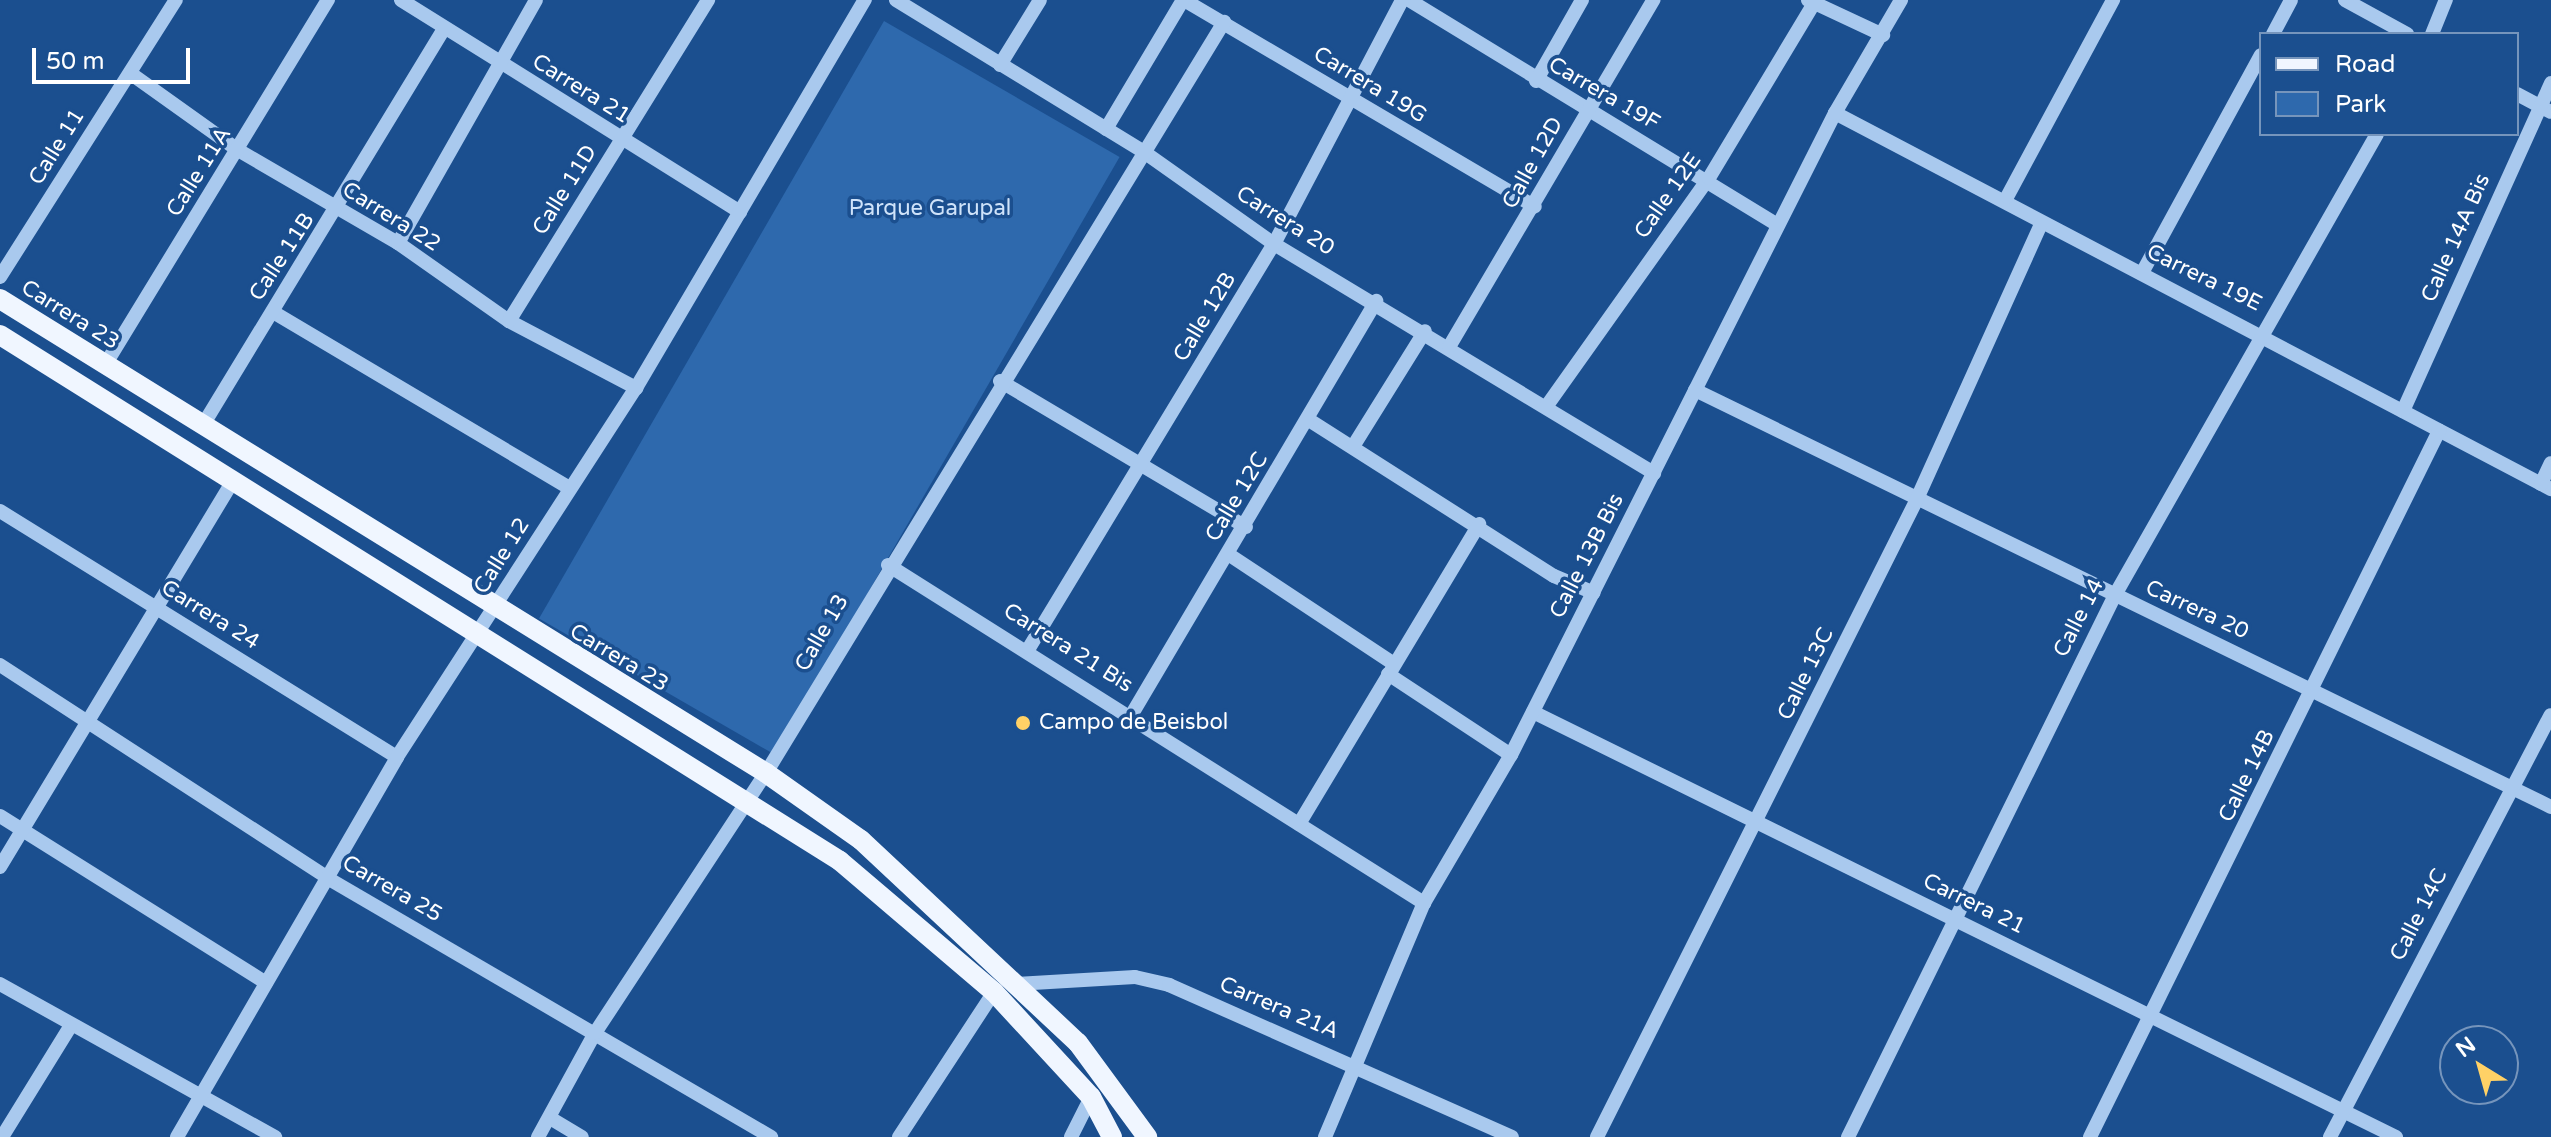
<!DOCTYPE html>
<style>
body{margin:0}
#map{position:relative;width:2551px;height:1137px;overflow:hidden;background:#1b4f8f;font-family:"Varela Round",sans-serif}
div>[style]{position:absolute}
.green>*{inset:0;background:#2e69ad;transform-origin:0 0}
.minor>*{height:14px;margin:-7px;padding:0 7px;transform-origin:7px;border-radius:7px;background:#a9c9ee}
.major>*{height:20px;margin:-10px;padding:0 10px;transform-origin:10px;border-radius:10px;background:#f0f6ff}
.dots>*{width:22px;height:22px;translate:-50% -50%;box-sizing:border-box;border:4px solid #1b4f8f;border-radius:50%}
span{translate:-50% -50%;white-space:nowrap;text-align:center;line-height:1.15;-webkit-text-stroke:7px #1b4f8f;paint-order:stroke}
.street-label{font-size:22px;color:#fff}
.park-label{font-size:22px;color:#cfe3fa}
.poi-label{font-size:22px;color:#fff}
.left{translate:0 -50%;text-align:left}
.legend{position:absolute;left:2259px;top:32px;width:260px;height:104px;box-sizing:border-box;background:#1b4f8f;border:2px solid #7695bc;margin:0;padding:10px 14px;list-style:none;font-size:24px;color:#fff}
.legend li{display:flex;align-items:center;gap:16px;height:40px}
.legend b{width:40px;border:2px solid #7695bc}
.north{position:absolute;left:2439px;top:1025px;width:80px;height:80px;box-sizing:border-box;background:#1b4f8f;border:2px solid #7695bc;border-radius:50%;rotate:323deg;font-size:22px;font-weight:700;line-height:32px;text-align:center;color:#fff}
.north::after{content:'';display:block;margin:auto;width:28px;height:36px;background:#ffd166;clip-path:polygon(50% 0,100% 100%,50% 72%,0 100%)}
.scale{position:absolute;left:32px;top:48px;width:158px;height:36px;box-sizing:border-box;border:4px solid #fff;border-top:0;padding-left:10px;font-size:24px;line-height:28px;white-space:nowrap;color:#fff;-webkit-text-stroke:6px #1b4f8f;paint-order:stroke}
</style>
<div id="map">
<div class="green">
<i style="left:884px;top:21px;width:272px;height:690px;rotate:30deg"></i>
</div>
<div class="minor">
<i style="left:401px;top:0;width:400px;rotate:32deg"></i>
<i style="left:896px;top:0;width:291px;rotate:31.5deg"></i>
<i style="left:1144px;top:152px;width:159px;rotate:35.3deg"></i>
<i style="left:1274px;top:244px;width:444px;rotate:31.1deg"></i>
<i style="left:1184px;top:0;width:407px;rotate:30.5deg"></i>
<i style="left:1409px;top:0;width:432px;rotate:31.4deg"></i>
<i style="left:1808px;top:0;width:83px;rotate:25deg"></i>
<i style="left:2345px;top:0;width:71px;rotate:28.7deg"></i>
<i style="left:2273px;top:34px;width:38px;rotate:-62deg"></i>
<i style="left:2432px;top:34px;width:37px;rotate:-68deg"></i>
<i style="left:1000px;top:65px;width:76px;rotate:-58.4deg"></i>
<i style="left:130px;top:73px;width:133px;rotate:35.5deg"></i>
<i style="left:238px;top:150px;width:185px;rotate:30.2deg"></i>
<i style="left:398px;top:243px;width:136px;rotate:35.1deg"></i>
<i style="left:509px;top:321px;width:144px;rotate:27.8deg"></i>
<i style="left:1536px;top:81px;width:93px;rotate:-60.4deg"></i>
<i style="left:2517px;top:94px;width:38px;rotate:28deg"></i>
<i style="left:1835px;top:113px;width:809px;rotate:27.71deg"></i>
<i style="left:1106px;top:129px;width:150px;rotate:-59.2deg"></i>
<i style="left:2007px;top:197px;width:224px;rotate:-61.7deg"></i>
<i style="left:398px;top:243px;width:279px;rotate:-60.4deg"></i>
<i style="left:2142px;top:273px;width:248px;rotate:-61.4deg"></i>
<i style="left:0;top:277px;width:328px;rotate:-57.6deg"></i>
<i style="left:273px;top:312px;width:345px;rotate:30.7deg"></i>
<i style="left:509px;top:321px;width:378px;rotate:-58.2deg"></i>
<i style="left:1449px;top:347px;width:403px;rotate:-59.5deg"></i>
<i style="left:105px;top:365px;width:428px;rotate:-58.6deg"></i>
<i style="left:1000px;top:381px;width:286px;rotate:30.7deg"></i>
<i style="left:1695px;top:390px;width:952px;rotate:25.97deg"></i>
<i style="left:1546px;top:407px;width:281px;rotate:-54.6deg"></i>
<i style="left:1709px;top:178px;width:204px;rotate:-59deg"></i>
<i style="left:2403px;top:411px;width:360px;rotate:-65.7deg"></i>
<i style="left:1309px;top:420px;width:290px;rotate:32.5deg"></i>
<i style="left:1554px;top:576px;width:43px;rotate:23deg"></i>
<i style="left:203px;top:425px;width:464px;rotate:-58.7deg"></i>
<i style="left:1354px;top:445px;width:134px;rotate:-58.1deg"></i>
<i style="left:2541px;top:484px;width:23px;rotate:-65deg"></i>
<i style="left:0;top:511px;width:467px;rotate:31.8deg"></i>
<i style="left:1228px;top:554px;width:199px;rotate:33.5deg"></i>
<i style="left:888px;top:565px;width:634px;rotate:32.24deg"></i>
<i style="left:1029px;top:648px;width:472px;rotate:-58.8deg"></i>
<i style="left:1274px;top:244px;width:276px;rotate:-62.3deg"></i>
<i style="left:0;top:665px;width:392px;rotate:33deg"></i>
<i style="left:329px;top:879px;width:512px;rotate:30.27deg"></i>
<i style="left:1388px;top:674px;width:147px;rotate:33.4deg"></i>
<i style="left:1533px;top:712px;width:962px;rotate:26.22deg"></i>
<i style="left:1132px;top:714px;width:480px;rotate:-59.4deg"></i>
<i style="left:0;top:816px;width:314px;rotate:32.1deg"></i>
<i style="left:1299px;top:824px;width:350px;rotate:-59deg"></i>
<i style="left:0;top:867px;width:446px;rotate:-58.9deg"></i>
<i style="left:0;top:984px;width:315px;rotate:29.1deg"></i>
<i style="left:1015px;top:984px;width:120px;rotate:-3.3deg"></i>
<i style="left:1135px;top:977px;width:35px;rotate:13deg"></i>
<i style="left:1169px;top:985px;width:375px;rotate:23.9deg"></i>
<i style="left:550px;top:1118px;width:37px;rotate:31deg"></i>
<i style="left:2px;top:1137px;width:129px;rotate:-58.3deg"></i>
<i style="left:177px;top:1137px;width:439px;rotate:-59.9deg"></i>
<i style="left:397px;top:757px;width:440px;rotate:-57.1deg"></i>
<i style="left:636px;top:388px;width:451px;rotate:-59.5deg"></i>
<i style="left:538px;top:1137px;width:119px;rotate:-61.3deg"></i>
<i style="left:595px;top:1033px;width:311px;rotate:-56.7deg"></i>
<i style="left:766px;top:773px;width:880px;rotate:-58.62deg"></i>
<i style="left:899px;top:1137px;width:173px;rotate:-56.8deg"></i>
<i style="left:1071px;top:1137px;width:45px;rotate:-63.4deg"></i>
<i style="left:1325px;top:1137px;width:254px;rotate:-67.1deg"></i>
<i style="left:1424px;top:903px;width:172px;rotate:-59.6deg"></i>
<i style="left:1511px;top:755px;width:719px;rotate:-63.22deg"></i>
<i style="left:1835px;top:113px;width:131px;rotate:-59.7deg"></i>
<i style="left:1597px;top:1137px;width:712px;rotate:-63.36deg"></i>
<i style="left:1916px;top:501px;width:304px;rotate:-65.7deg"></i>
<i style="left:1848px;top:1137px;width:604px;rotate:-63.77deg"></i>
<i style="left:2115px;top:595px;width:530px;rotate:-60.39deg"></i>
<i style="left:2090px;top:1137px;width:788px;rotate:-63.7deg"></i>
<i style="left:2330px;top:1137px;width:476px;rotate:-62.4deg"></i>
</div>
<div class="major">
<i style="left:0;top:299px;width:901px;rotate:31.75deg"></i>
<i style="left:766px;top:773px;width:116px;rotate:35.2deg"></i>
<i style="left:861px;top:840px;width:297px;rotate:43.1deg"></i>
<i style="left:1078px;top:1043px;width:117px;rotate:53.7deg"></i>
<i style="left:0;top:335px;width:991px;rotate:32.05deg"></i>
<i style="left:840px;top:861px;width:202px;rotate:40.4deg"></i>
<i style="left:994px;top:992px;width:143px;rotate:47.3deg"></i>
<i style="left:1091px;top:1097px;width:45px;rotate:62.3deg"></i>
</div>
<div class="dots">
<i style="left:1023px;top:723px;background:#ffd166"></i>
</div>
<div class="street-label">
<span style="left:1370px;top:85px;rotate:31deg">Carrera 19G</span>
<span style="left:581px;top:89px;rotate:32deg">Carrera 21</span>
<span style="left:1604px;top:94px;rotate:30deg">Carrera 19F</span>
<span style="left:57px;top:147px;rotate:-58deg">Calle 11</span>
<span style="left:1533px;top:163px;rotate:-61deg">Calle 12D</span>
<span style="left:199px;top:172px;rotate:-58deg">Calle 11A</span>
<span style="left:565px;top:190px;rotate:-58deg">Calle 11D</span>
<span style="left:1668px;top:196px;rotate:-55deg">Calle 12E</span>
<span style="left:391px;top:217px;rotate:32deg">Carrera 22</span>
<span style="left:1285px;top:221px;rotate:32deg">Carrera 20</span>
<span style="left:2456px;top:238px;rotate:-66deg">Calle 14A Bis</span>
<span style="left:282px;top:257px;rotate:-57deg">Calle 11B</span>
<span style="left:2204px;top:278px;rotate:26deg">Carrera 19E</span>
<span style="left:70px;top:315px;rotate:32deg">Carrera 23</span>
<span style="left:1205px;top:317px;rotate:-59deg">Calle 12B</span>
<span style="left:1237px;top:497px;rotate:-59deg">Calle 12C</span>
<span style="left:502px;top:556px;rotate:-58deg">Calle 12</span>
<span style="left:1587px;top:556px;rotate:-63deg">Calle 13B Bis</span>
<span style="left:2197px;top:610px;rotate:25deg">Carrera 20</span>
<span style="left:210px;top:615px;rotate:32deg">Carrera 24</span>
<span style="left:2079px;top:618px;rotate:-63deg">Calle 14</span>
<span style="left:822px;top:633px;rotate:-60deg">Calle 13</span>
<span style="left:1068px;top:648px;rotate:32deg">Carrera 21 Bis</span>
<span style="left:619px;top:658px;rotate:31deg">Carrera 23</span>
<span style="left:1806px;top:674px;rotate:-64deg">Calle 13C</span>
<span style="left:2247px;top:776px;rotate:-64deg">Calle 14B</span>
<span style="left:392px;top:889px;rotate:30deg">Carrera 25</span>
<span style="left:1974px;top:904px;rotate:26deg">Carrera 21</span>
<span style="left:2419px;top:915px;rotate:-63deg">Calle 14C</span>
<span style="left:1279px;top:1008px;rotate:23deg">Carrera 21A</span>
</div>
<div class="park-label">
<span style="left:930px;top:209px">Parque Garupal</span>
</div>
<div class="poi-label">
<span class="left" style="left:1039px;top:723px">Campo de Beisbol</span>
</div>
<ul class="legend">
<li><b style="height:10px;background:#f0f6ff"></b>Road</li>
<li><b style="height:22px;background:#2e69ad"></b>Park</li>
</ul>
<div class="north">N</div>
<div class="scale">50 m</div>
</div>
